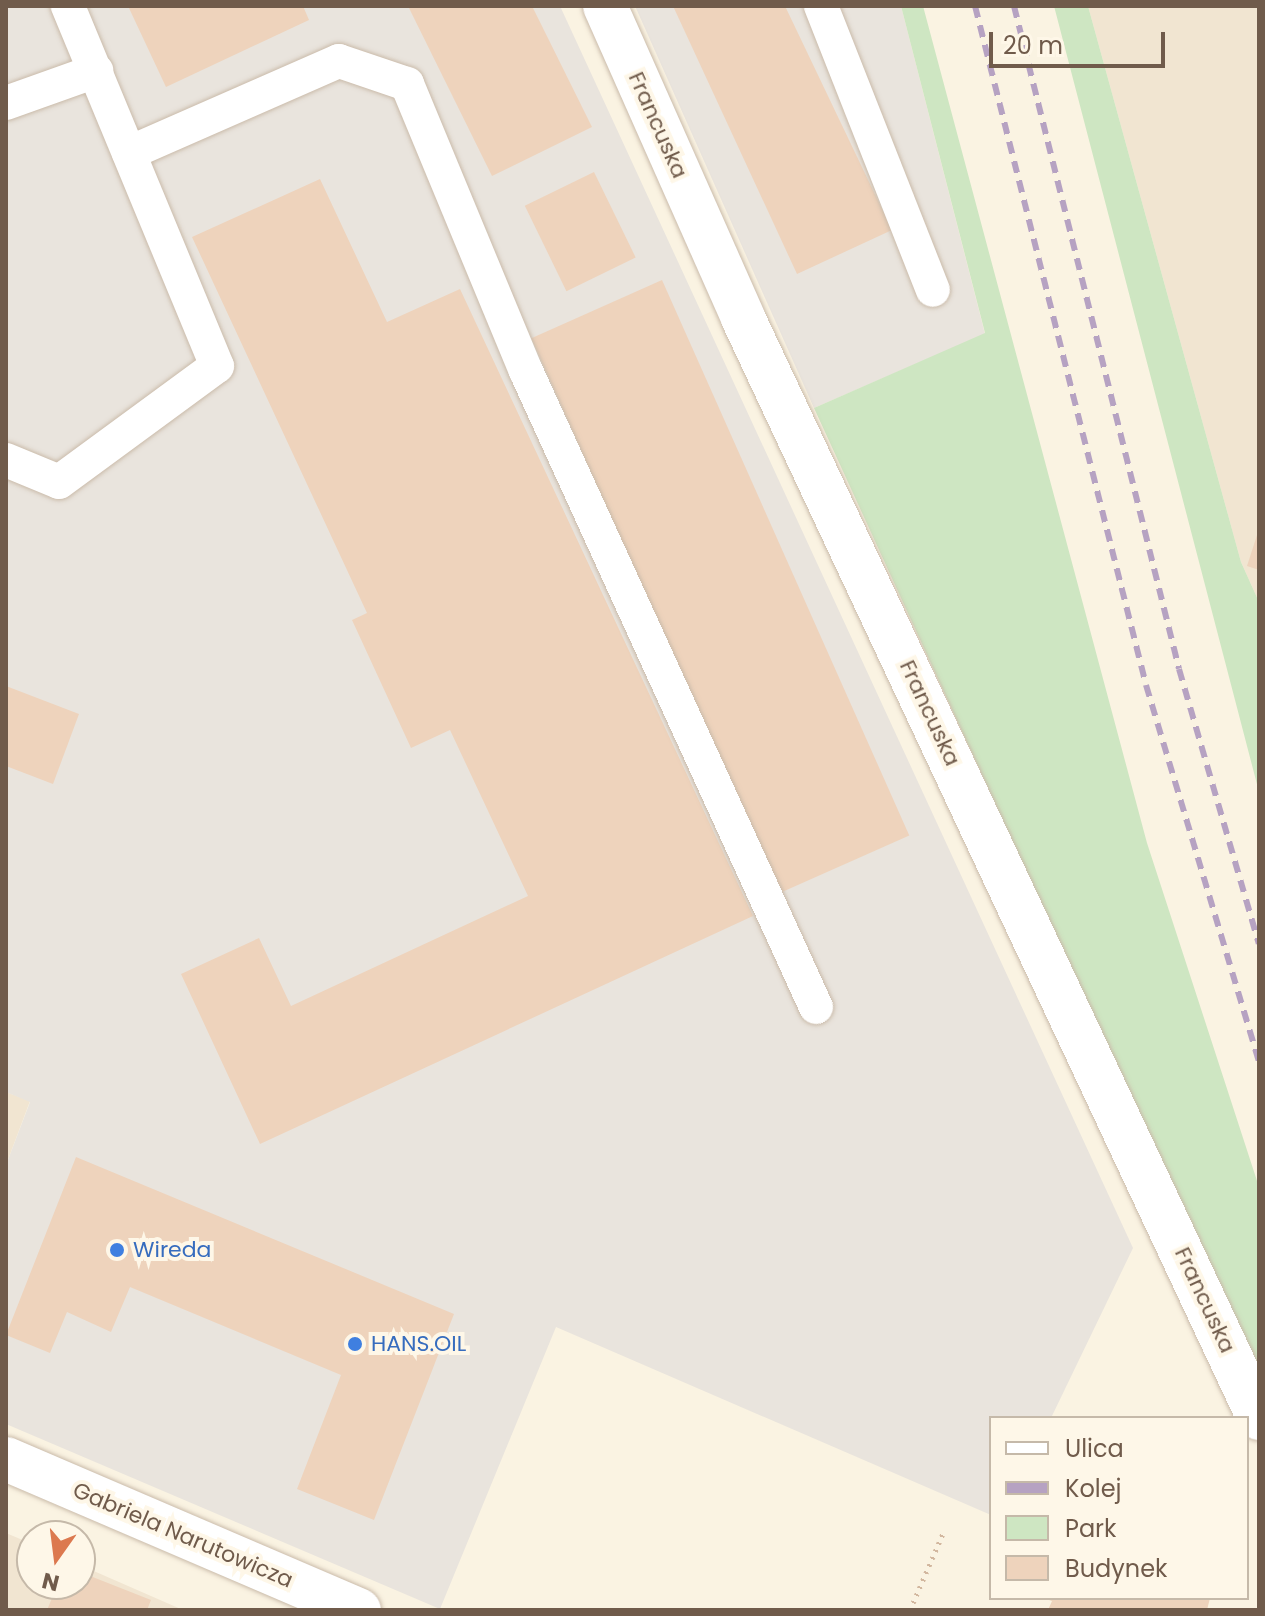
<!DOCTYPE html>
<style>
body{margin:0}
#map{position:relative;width:1265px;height:1616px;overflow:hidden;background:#faf3e2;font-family:Poppins,sans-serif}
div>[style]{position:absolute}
.residential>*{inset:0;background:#f1e5d1}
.industrial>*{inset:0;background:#e9e4dd}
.green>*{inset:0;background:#cee6c2}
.building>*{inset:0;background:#eed3bc;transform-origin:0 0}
.path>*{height:5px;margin-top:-2.5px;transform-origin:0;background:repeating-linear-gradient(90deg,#d2b79f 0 2px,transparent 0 8px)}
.roads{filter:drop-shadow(0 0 2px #cabbaa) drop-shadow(0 0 2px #cabbaa)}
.service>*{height:34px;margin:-17px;padding:0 17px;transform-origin:17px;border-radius:17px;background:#fff}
.pedestrian>*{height:44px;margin:-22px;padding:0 22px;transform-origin:22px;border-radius:22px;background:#fff}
.tertiary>*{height:44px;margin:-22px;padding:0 22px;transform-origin:22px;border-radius:22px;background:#fff}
.rail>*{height:6px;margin-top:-3px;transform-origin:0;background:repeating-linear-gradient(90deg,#b6a2c2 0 12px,transparent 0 20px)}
.dots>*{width:22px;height:22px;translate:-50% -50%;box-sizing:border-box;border:4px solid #fef7e8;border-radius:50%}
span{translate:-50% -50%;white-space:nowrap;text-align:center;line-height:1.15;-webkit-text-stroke:8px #fef7e8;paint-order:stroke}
.street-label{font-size:22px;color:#705b4b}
.shop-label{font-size:22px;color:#366cbe}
.left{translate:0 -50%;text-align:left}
.frame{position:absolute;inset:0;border:8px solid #705b4b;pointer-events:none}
.legend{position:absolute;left:989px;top:1416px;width:260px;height:184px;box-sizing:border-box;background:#fef7e8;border:2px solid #c5b9a9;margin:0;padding:10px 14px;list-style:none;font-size:24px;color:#705b4b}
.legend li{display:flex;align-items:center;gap:16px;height:40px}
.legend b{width:40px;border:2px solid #c5b9a9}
.north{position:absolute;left:16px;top:1520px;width:80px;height:80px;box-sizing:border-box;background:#fef7e8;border:2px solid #c5b9a9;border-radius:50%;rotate:194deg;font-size:22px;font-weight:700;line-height:32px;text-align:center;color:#705b4b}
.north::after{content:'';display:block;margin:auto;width:28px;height:36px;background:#dc794f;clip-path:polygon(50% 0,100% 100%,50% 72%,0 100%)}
.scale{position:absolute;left:989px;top:32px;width:176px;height:36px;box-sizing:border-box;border:4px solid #705b4b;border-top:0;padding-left:10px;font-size:24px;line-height:28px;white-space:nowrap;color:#705b4b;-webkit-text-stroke:6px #fef7e8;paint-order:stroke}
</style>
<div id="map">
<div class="residential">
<i style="clip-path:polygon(1088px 6px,1259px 6px,1259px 602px,1241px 562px)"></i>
<i style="clip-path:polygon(6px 1092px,30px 1101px,6px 1165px)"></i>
<i style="clip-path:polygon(6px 1533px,32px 1544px,32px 1584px,80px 1584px,80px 1565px,183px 1610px,6px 1610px)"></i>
</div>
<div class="industrial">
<i style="clip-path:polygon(6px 6px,560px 6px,1133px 1248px,1051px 1418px,991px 1418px,991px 1515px,556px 1327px,440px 1609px,6px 1424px,6px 1165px,30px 1102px,6px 1092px)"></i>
<i style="clip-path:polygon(635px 6px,901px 6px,985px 334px,814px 408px)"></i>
</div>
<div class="green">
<i style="clip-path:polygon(901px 6px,923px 6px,1147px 843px,1259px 1187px,1259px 1380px,814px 408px,985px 333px)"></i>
<i style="clip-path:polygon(1054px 6px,1088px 6px,1241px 562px,1259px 602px,1259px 792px)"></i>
</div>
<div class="building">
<i style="clip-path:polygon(128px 6px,303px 6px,309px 20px,166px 87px)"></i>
<i style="clip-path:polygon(408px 6px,532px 6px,592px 127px,492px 176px)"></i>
<i style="clip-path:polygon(673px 6px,785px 6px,892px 230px,797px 274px)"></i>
<i style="left:594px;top:172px;width:95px;height:77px;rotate:64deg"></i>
<i style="clip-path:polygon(320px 179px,387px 322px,460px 289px,753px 916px,260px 1144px,181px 974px,259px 938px,291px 1006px,528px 896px,450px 730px,411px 748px,352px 620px,367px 613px,192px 237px)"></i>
<i style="left:662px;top:280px;width:608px;height:143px;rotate:66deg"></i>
<i style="clip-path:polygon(1258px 532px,1259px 532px,1259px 570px,1247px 566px)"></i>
<i style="clip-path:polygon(6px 686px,79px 714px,53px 784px,6px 766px)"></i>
<i style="clip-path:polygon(76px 1157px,454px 1314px,374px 1520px,297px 1489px,341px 1375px,130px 1287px,111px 1332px,67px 1312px,50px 1353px,6px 1335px)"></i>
<i style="clip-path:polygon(80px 1572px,151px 1600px,147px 1610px,47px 1610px,58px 1584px,80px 1584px)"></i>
<i style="clip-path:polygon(1210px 1598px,1207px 1610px,1048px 1610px,1052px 1601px,1046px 1599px)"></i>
</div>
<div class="path">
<i style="left:910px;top:1610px;width:86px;rotate:-66.7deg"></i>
</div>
<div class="roads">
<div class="service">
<i style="left:821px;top:6px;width:305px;rotate:68.5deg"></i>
<i style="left:6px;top:103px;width:96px;rotate:-19.6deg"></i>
<i style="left:129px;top:153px;width:229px;rotate:-23.7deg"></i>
<i style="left:339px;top:61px;width:72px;rotate:18.7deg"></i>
<i style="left:407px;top:84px;width:311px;rotate:67.5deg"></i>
<i style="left:526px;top:371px;width:699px;rotate:65.49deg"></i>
<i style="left:6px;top:460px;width:57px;rotate:22.5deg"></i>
<i style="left:59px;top:482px;width:196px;rotate:-36.3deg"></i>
<i style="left:217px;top:366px;width:390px;rotate:-112.5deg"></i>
</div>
<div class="pedestrian">
<i style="left:605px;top:6px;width:341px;rotate:66.1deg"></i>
<i style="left:743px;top:318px;width:1215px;rotate:64.87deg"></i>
</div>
<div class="tertiary">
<i style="left:6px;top:1459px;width:384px;rotate:23.2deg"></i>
</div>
</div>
<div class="rail">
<i style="left:975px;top:6px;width:700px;rotate:75.86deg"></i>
<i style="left:1146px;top:685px;width:394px;rotate:73.3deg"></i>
<i style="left:1014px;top:6px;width:683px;rotate:76.02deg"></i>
<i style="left:1179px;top:669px;width:286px;rotate:73.8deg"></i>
</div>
<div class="dots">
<i style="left:117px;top:1250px;background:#3f7fe0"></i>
<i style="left:355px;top:1344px;background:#3f7fe0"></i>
</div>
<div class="street-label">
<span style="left:658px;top:125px;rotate:66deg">Francuska</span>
<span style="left:930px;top:713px;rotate:65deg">Francuska</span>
<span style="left:1205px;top:1300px;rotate:65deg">Francuska</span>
<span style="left:183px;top:1535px;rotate:23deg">Gabriela Narutowicza</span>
</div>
<div class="shop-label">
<span class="left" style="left:133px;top:1250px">Wireda</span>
<span class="left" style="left:371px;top:1344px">HANS.OIL</span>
</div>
<div class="frame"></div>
<ul class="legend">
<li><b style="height:10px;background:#fff"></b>Ulica</li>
<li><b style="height:10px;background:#b6a2c2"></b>Kolej</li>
<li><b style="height:22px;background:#cee6c2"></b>Park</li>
<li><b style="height:22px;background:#eed3bc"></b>Budynek</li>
</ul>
<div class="north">N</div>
<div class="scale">20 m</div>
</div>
